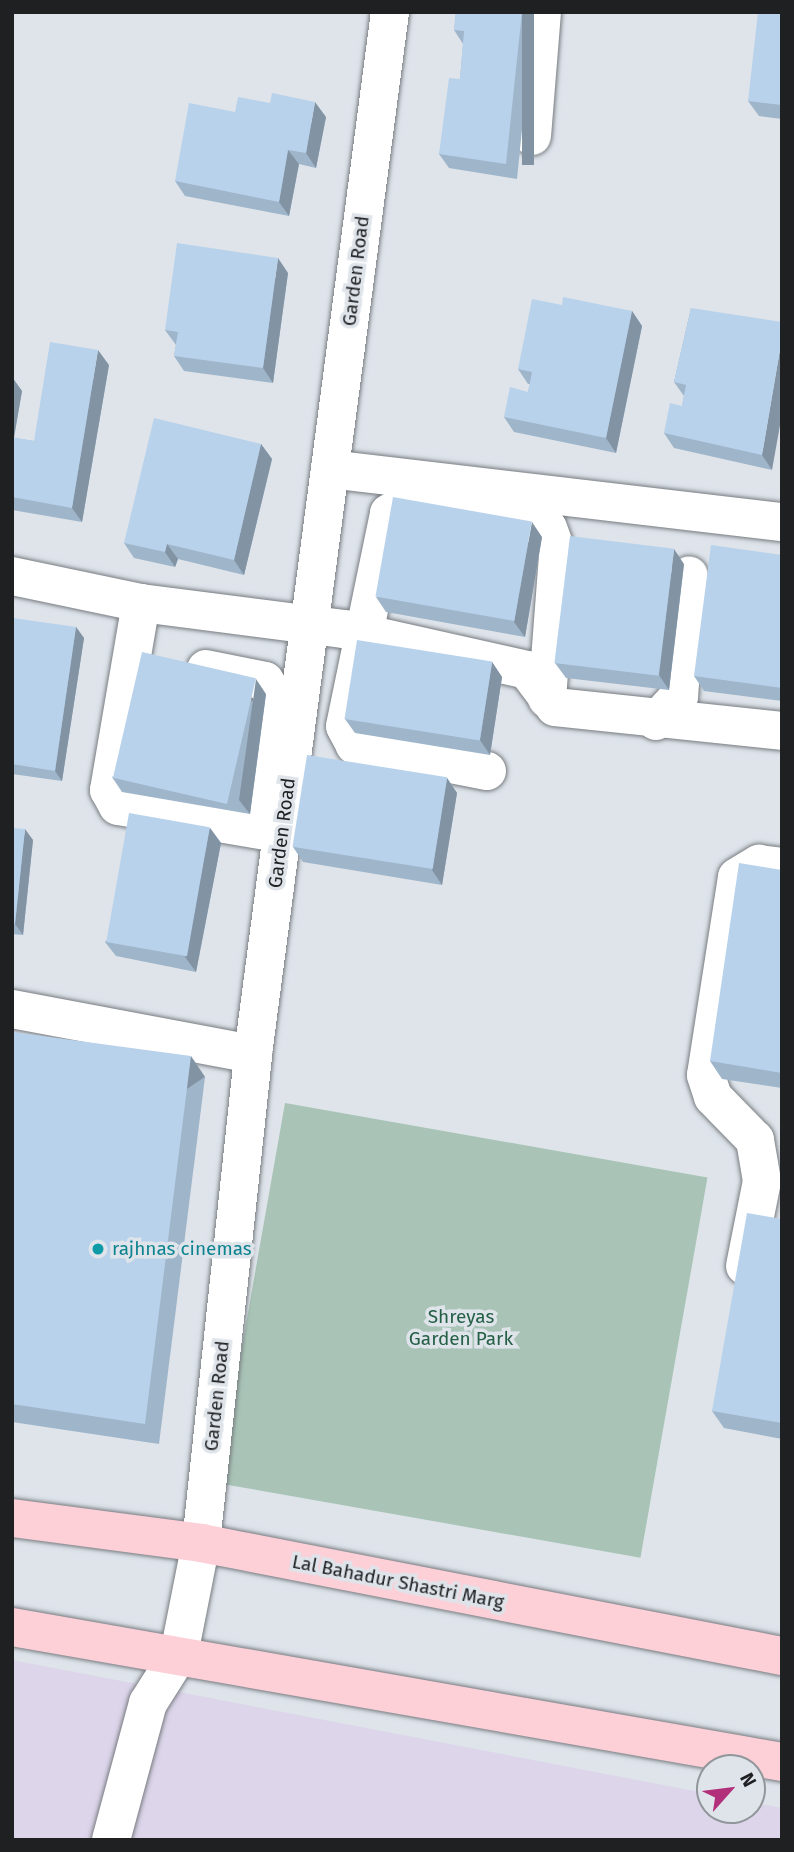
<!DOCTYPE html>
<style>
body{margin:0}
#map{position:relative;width:794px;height:1852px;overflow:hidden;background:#dee4ea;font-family:"Fira Sans",sans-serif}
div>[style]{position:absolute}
.industrial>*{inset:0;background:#ddd5ea}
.green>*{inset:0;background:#a9c4b6;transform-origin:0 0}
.roads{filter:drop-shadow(0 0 2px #777c81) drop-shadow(0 0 2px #777c81)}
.minor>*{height:38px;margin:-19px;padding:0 19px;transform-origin:19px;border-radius:19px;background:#fff}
.primary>*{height:38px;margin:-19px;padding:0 19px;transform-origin:19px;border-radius:19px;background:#fdcfd7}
.wall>*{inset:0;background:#9fb5ca}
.shaded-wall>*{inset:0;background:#8293a4;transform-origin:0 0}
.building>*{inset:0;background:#b9d2eb;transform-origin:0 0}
.dots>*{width:19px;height:19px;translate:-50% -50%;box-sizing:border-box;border:4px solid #dee4ea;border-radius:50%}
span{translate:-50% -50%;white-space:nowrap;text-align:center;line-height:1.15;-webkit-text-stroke:7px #dee4ea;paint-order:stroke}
.street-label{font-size:19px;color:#1e2022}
.culture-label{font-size:19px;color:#0d838f}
.left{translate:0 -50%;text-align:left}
.park-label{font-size:19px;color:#245f46}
.frame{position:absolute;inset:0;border:14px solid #1e2022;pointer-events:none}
.north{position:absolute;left:696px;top:1754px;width:70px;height:70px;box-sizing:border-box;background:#dee4ea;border:2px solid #91969a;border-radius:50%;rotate:62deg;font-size:19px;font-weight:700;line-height:28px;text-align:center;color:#1e2022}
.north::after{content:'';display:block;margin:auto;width:24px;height:32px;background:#b2307a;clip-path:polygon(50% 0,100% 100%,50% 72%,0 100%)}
</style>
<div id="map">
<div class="industrial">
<i style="clip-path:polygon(12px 1660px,710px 1794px,710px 1810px,752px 1810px,752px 1802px,782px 1808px,782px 1840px,12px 1840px)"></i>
</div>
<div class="green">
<i style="left:285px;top:1103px;width:429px;height:386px;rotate:10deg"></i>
</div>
<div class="roads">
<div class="minor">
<i style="left:532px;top:136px;width:124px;rotate:-85.4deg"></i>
<i style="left:330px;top:469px;width:455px;rotate:6.7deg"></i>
<i style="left:12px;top:576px;width:132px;rotate:11.8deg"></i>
<i style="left:141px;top:603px;width:205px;rotate:7.3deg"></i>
<i style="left:344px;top:629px;width:188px;rotate:12.6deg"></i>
<i style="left:527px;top:670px;width:46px;rotate:52.9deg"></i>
<i style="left:555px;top:707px;width:228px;rotate:6deg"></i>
<i style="left:141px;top:603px;width:190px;rotate:99.7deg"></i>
<i style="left:109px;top:790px;width:18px;rotate:61deg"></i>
<i style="left:118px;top:806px;width:167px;rotate:9.6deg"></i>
<i style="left:206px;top:669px;width:60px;rotate:11.5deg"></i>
<i style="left:265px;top:681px;width:15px;rotate:58deg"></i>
<i style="left:273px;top:694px;width:136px;rotate:98deg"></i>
<i style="left:656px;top:721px;width:34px;rotate:-47deg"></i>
<i style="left:679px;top:696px;width:121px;rotate:-85.3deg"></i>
<i style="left:487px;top:771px;width:135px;rotate:-168.9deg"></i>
<i style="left:355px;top:745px;width:21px;rotate:-118deg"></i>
<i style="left:345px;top:726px;width:217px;rotate:-78.3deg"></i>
<i style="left:389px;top:513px;width:21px;rotate:-29deg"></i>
<i style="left:407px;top:503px;width:143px;rotate:10.1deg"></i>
<i style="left:548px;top:528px;width:30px;rotate:70deg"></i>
<i style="left:558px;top:556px;width:143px;rotate:94.4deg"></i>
<i style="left:12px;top:1009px;width:245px;rotate:10.6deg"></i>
<i style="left:745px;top:1266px;width:87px;rotate:-78.7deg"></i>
<i style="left:762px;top:1181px;width:42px;rotate:-99.7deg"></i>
<i style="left:755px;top:1140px;width:60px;rotate:-134.3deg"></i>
<i style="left:713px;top:1097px;width:23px;rotate:-108deg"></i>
<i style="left:706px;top:1075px;width:200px;rotate:-81.1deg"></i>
<i style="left:737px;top:877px;width:26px;rotate:-31deg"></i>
<i style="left:759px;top:864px;width:23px;rotate:7deg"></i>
<i style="left:111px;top:1840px;width:142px;rotate:-74.9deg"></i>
<i style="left:148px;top:1703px;width:58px;rotate:-57.7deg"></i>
<i style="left:179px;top:1654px;width:113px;rotate:-78.8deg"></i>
<i style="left:201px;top:1543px;width:492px;rotate:-83.9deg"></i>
<i style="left:253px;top:1054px;width:1051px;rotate:-82.51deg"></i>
</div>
<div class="primary">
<i style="left:12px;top:1518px;width:191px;rotate:7.5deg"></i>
<i style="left:201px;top:1543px;width:592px;rotate:11.01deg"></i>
<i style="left:12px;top:1627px;width:782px;rotate:9.94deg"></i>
</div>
</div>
<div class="wall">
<i style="clip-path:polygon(456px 12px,534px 12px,517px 179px,449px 168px,439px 154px,460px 79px,463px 44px,454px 30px)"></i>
<i style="clip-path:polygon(782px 12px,782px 119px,759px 116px,748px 101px)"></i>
<i style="clip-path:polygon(326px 117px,316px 168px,299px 164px,289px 216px,185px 196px,175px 181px)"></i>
<i style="clip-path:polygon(288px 273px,273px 383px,184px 371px,174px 356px,176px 345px,165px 330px)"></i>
<i style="clip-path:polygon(562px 305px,632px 311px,642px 326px,616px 453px,514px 432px,504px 417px,528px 392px,530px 384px,528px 384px,518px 369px)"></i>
<i style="clip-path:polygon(691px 308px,772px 470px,674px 448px,664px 433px,682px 406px,684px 396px,674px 382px)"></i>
<i style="clip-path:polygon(109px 365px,82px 522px,12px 510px,12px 377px,22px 391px,14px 438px,34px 441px)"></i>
<i style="clip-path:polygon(261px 444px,272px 459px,244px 575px,178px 559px,175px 567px,134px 558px,124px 543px)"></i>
<i style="clip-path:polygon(542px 537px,525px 637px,386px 612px,376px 597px)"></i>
<i style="clip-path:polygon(782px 555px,782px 701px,704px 691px,694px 676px)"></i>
<i style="clip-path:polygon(684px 564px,669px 690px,566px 678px,555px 663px)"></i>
<i style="clip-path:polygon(12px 626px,76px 627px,84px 638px,62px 781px,12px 774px)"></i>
<i style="clip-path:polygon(492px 662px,502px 677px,490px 755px,355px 733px,345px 719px)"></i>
<i style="clip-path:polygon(266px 694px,250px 814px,122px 792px,112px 777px)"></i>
<i style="clip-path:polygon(447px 778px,457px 793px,442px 885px,303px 862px,293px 847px)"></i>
<i style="clip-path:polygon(12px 828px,33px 840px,23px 935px,12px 934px)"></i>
<i style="clip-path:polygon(210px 828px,221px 843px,196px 972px,116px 956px,105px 942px)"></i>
<i style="clip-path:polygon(782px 870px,782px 1088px,722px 1079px,710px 1061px)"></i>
<i style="clip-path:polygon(12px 1032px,205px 1077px,159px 1444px,12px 1422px)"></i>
<i style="clip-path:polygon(782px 1219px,782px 1439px,724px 1428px,712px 1411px)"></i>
</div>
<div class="shaded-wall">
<i style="left:522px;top:12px;width:12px;height:153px"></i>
<i style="clip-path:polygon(315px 102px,326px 117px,316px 168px,306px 153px)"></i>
<i style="clip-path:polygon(288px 150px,299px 164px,289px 216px,279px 202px)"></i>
<i style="clip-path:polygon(278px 258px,288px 273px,273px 383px,263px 368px)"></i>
<i style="clip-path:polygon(632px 311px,642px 326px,616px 453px,606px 438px)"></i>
<i style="clip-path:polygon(782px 338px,782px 414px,772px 470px,762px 455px)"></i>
<i style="clip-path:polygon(98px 350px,109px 365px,82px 522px,72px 508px)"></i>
<i style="clip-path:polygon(12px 377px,22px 391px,12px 448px)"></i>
<i style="clip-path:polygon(261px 444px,272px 459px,244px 575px,234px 560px)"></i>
<i style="clip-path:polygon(532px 522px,542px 537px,525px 637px,514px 622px)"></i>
<i style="clip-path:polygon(167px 544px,178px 559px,175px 567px,165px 552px)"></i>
<i style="clip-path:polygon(674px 549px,684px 564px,669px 690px,659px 675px)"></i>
<i style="clip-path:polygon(76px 627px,84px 638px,62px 781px,55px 771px)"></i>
<i style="clip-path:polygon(492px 662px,502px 677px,490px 755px,480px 740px)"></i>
<i style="clip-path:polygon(256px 679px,266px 694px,250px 814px,239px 800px)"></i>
<i style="clip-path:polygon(447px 778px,457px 793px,442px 885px,432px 870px)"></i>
<i style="clip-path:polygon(210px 828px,221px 843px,196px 972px,185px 957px)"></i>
<i style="clip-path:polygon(25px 829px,33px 840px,23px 935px,15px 924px)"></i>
<i style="left:191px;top:1056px;width:25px;height:371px;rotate:56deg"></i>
</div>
<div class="building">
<i style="clip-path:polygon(456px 12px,522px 12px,506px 164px,439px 154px,449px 78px,460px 79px,464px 31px,454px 30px)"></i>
<i style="clip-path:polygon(758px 12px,782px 12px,782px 105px,748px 101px)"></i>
<i style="clip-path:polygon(272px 93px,315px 102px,306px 153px,288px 150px,279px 202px,175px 181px,189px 103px,235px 112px,238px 97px,270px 103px)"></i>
<i style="clip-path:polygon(177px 243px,278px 258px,263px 368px,174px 356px,178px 332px,165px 330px)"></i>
<i style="clip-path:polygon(563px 297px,632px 311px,606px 438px,504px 417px,510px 387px,528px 392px,532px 372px,518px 369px,532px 299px,562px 305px)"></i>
<i style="clip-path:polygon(691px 308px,782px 322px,782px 338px,762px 455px,664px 433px,670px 403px,682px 406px,686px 385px,674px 382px)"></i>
<i style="clip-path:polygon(50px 342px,98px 350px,72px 508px,12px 497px,12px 437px,34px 441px)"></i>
<i style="clip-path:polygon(154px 418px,261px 444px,234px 560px,167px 544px,165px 552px,124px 543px)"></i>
<i style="left:393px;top:497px;width:141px;height:101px;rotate:10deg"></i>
<i style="left:570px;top:536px;width:105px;height:128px;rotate:7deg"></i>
<i style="clip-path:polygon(711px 545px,782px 555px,782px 688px,694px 676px)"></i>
<i style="clip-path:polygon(13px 618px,76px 627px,55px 771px,12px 764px,12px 626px)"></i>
<i style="left:357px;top:640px;width:137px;height:80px;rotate:9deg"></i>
<i style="left:142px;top:652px;width:117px;height:129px;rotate:13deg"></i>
<i style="left:307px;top:755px;width:142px;height:93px;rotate:9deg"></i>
<i style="left:129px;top:813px;width:82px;height:131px;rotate:10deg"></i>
<i style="clip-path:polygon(12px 828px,25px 829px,15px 924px,12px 924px)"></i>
<i style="clip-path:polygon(739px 863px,782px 870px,782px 1073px,710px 1061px)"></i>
<i style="clip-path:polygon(12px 1032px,191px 1056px,145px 1424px,12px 1404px)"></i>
<i style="clip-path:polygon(747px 1213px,782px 1219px,782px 1423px,712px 1411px)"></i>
</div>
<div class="dots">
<i style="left:98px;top:1249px;background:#0f9aa8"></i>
</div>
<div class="street-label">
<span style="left:356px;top:271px;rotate:-83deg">Garden Road</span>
<span style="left:282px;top:833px;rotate:-83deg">Garden Road</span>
<span style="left:217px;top:1396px;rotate:-84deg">Garden Road</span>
<span style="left:398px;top:1582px;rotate:11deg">Lal Bahadur Shastri Marg</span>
</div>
<div class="culture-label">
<span class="left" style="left:112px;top:1249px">rajhnas cinemas</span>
</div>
<div class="park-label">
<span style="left:461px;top:1328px">Shreyas<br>Garden Park</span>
</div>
<div class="frame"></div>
<div class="north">N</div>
</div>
